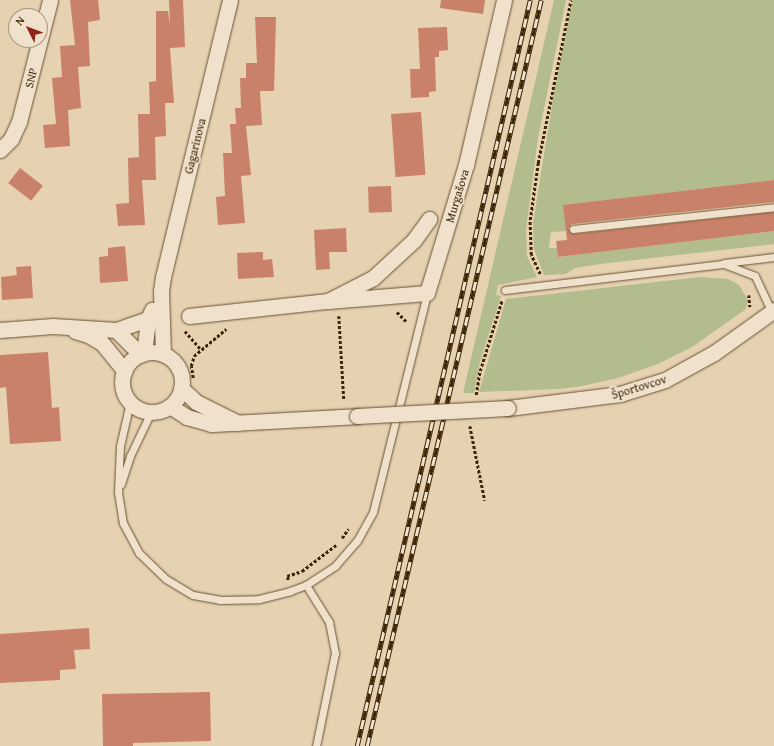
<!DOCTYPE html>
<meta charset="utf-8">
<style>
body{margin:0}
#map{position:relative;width:774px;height:746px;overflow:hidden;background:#e6d1b1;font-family:"Gentium Book Plus",serif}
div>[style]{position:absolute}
.green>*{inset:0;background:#b3bc8d}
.building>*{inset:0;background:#ca8169;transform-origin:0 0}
.path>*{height:2.5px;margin-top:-1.25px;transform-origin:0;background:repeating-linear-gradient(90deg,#3c2606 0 3px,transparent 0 5px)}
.roads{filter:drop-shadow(0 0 1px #665131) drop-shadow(0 0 1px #665131)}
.service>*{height:7px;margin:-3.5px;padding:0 3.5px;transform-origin:3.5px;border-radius:3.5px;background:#efe1cc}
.minor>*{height:15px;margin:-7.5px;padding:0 7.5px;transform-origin:7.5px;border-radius:7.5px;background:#efe1cc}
.minor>.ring{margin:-7.5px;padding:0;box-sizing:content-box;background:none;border:15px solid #efe1cc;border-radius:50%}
.rail>*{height:4.5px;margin-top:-2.25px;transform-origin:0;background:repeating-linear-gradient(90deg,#efe1cc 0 9px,#3c2606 0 18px);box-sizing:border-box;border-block:1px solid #3c2606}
.bridges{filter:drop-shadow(0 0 1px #665131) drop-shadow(0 0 1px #665131)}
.minor-bridge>*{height:15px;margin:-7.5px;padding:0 7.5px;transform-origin:7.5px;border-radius:7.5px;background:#efe1cc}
span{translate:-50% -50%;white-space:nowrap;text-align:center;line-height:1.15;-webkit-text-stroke:4px #efe1cc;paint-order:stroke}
.street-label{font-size:12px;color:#3c2606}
.north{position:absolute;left:8px;top:8px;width:40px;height:40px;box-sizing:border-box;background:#efe1cc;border:1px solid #a7967d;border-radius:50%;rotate:312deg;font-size:11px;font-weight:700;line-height:16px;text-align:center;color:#3c2606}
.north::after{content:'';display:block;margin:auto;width:14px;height:18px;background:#8f2418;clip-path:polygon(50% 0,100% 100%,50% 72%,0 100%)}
</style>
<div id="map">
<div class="green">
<i style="clip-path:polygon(554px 0,566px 0,538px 138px,526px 230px,527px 256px,537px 277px,498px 285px,496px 295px,501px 296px,480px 362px,474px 393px,463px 393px)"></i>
<i style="clip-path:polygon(573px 0,774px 0,774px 180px,564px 205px,566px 231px,551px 232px,549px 248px,557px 248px,558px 257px,774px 231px,774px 244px,600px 264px,575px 268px,566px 274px,544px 275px,534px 249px,533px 223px,555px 86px)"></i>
<i style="clip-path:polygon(700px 277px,728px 279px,739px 285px,748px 300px,746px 309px,692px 347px,658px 364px,618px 378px,582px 386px,560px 389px,479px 392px,506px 299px)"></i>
</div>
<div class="building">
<i style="clip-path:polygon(70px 0,98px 0,100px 20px,88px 22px,90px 66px,78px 67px,81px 108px,68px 110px,70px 146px,45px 148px,43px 125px,56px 124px,52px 78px,62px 77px,60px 46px,75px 45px)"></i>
<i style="clip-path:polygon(169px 0,183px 0,185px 47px,170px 48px,174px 103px,165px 103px,166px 136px,155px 137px,156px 180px,142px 180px,145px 225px,118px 226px,116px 204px,129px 203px,128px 158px,139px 157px,138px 114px,150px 114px,149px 82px,156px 81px,156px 11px,168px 11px,170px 25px)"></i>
<i style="clip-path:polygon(441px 0,485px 0,483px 14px,440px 8px)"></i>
<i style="clip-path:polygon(255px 17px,276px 17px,274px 91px,260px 91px,262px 125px,246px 126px,251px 175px,241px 176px,245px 223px,218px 225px,216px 197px,225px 196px,223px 153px,232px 153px,230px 124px,236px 124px,235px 108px,241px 108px,240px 78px,246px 78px,246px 63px,257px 63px)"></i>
<i style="clip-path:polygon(447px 27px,448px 50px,439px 51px,439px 57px,435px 57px,436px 91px,429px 92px,429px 97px,411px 98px,410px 69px,420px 69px,418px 28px)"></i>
<i style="left:421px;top:112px;width:63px;height:30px;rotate:86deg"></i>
<i style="left:20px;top:168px;width:29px;height:19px;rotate:38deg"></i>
<i style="clip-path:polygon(774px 180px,774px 202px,572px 224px,568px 229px,574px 234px,774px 212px,774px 231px,558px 257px,556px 241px,567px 240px,563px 205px)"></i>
<i style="left:391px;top:186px;width:26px;height:23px;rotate:88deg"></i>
<i style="clip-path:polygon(346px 228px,347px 252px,329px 252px,330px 269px,316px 270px,314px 230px)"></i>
<i style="clip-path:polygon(125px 246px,128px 281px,100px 283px,99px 257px,108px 256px,108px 248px)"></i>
<i style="clip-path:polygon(263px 252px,263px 260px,272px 259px,274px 277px,238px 279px,237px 253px)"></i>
<i style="clip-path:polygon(31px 266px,33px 298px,2px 300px,1px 277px,17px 275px,16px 267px)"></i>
<i style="clip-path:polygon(48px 352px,52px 408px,59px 407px,61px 441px,10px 444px,6px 387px,0 388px,0 355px)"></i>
<i style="clip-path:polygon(89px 628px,90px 649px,74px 650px,76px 669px,60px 670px,60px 680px,0 683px,0 634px)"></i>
<i style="clip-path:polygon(210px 692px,211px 741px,133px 743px,133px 746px,103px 746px,102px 694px)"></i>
</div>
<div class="path">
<i style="left:540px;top:274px;width:21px;rotate:-115deg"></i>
<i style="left:531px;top:255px;width:35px;rotate:-92deg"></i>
<i style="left:530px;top:220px;width:58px;rotate:-82deg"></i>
<i style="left:538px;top:163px;width:166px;rotate:-78.6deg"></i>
<i style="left:749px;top:295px;width:12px;rotate:85deg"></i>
<i style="left:397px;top:312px;width:14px;rotate:45deg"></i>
<i style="left:339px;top:316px;width:84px;rotate:86.6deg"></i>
<i style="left:185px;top:331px;width:23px;rotate:49deg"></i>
<i style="left:193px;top:378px;width:12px;rotate:-99deg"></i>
<i style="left:191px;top:366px;width:10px;rotate:-73deg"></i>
<i style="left:194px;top:356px;width:42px;rotate:-40.2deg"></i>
<i style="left:476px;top:395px;width:24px;rotate:-81deg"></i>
<i style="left:480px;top:371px;width:74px;rotate:-72.8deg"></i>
<i style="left:470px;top:426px;width:76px;rotate:78.7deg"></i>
<i style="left:342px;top:538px;width:11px;rotate:-56deg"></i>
<i style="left:288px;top:580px;width:4px;rotate:-104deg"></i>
<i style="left:287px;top:576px;width:16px;rotate:-18deg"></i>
<i style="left:302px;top:571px;width:43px;rotate:-37.4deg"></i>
</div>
<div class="roads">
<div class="service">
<i style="left:573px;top:229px;width:202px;rotate:-6.2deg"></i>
<i style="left:724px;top:263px;width:50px;rotate:-6.8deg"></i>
<i style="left:505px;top:290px;width:221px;rotate:-6.8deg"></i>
<i style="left:724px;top:264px;width:33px;rotate:21deg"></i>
<i style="left:755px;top:276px;width:40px;rotate:65deg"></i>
<i style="left:130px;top:402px;width:45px;rotate:102.8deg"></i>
<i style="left:120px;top:446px;width:46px;rotate:92.5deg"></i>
<i style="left:118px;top:492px;width:31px;rotate:81deg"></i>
<i style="left:123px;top:523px;width:34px;rotate:62deg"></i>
<i style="left:139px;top:553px;width:37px;rotate:44deg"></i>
<i style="left:166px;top:579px;width:31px;rotate:31deg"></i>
<i style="left:193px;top:595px;width:27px;rotate:10deg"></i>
<i style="left:220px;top:600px;width:39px;rotate:-1deg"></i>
<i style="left:259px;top:599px;width:32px;rotate:-14deg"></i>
<i style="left:290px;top:591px;width:17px;rotate:-21deg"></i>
<i style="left:306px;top:585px;width:35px;rotate:-33deg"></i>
<i style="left:335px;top:566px;width:33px;rotate:-49deg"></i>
<i style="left:357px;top:541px;width:33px;rotate:-61deg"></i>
<i style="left:373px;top:512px;width:226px;rotate:-76.1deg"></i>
<i style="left:121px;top:484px;width:29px;rotate:-72deg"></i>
<i style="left:130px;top:456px;width:49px;rotate:-64.5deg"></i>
<i style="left:306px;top:585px;width:44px;rotate:58.1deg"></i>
<i style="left:329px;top:622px;width:32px;rotate:79deg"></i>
<i style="left:335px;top:653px;width:95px;rotate:101.5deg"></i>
</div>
<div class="minor">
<i style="left:0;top:150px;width:16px;rotate:-45deg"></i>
<i style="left:11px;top:139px;width:19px;rotate:-65deg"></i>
<i style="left:19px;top:122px;width:126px;rotate:-75.7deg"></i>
<i style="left:328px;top:301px;width:99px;rotate:-4.6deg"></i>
<i style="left:427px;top:293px;width:134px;rotate:-73.1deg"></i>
<i style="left:466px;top:165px;width:169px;rotate:-77deg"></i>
<i style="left:189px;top:316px;width:140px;rotate:-6.2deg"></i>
<i style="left:328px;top:301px;width:51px;rotate:-27.1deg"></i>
<i style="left:373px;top:278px;width:56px;rotate:-42.8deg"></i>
<i style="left:414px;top:240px;width:26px;rotate:-54deg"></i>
<i style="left:0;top:330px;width:53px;rotate:-4.3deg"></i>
<i style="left:53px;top:326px;width:63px;rotate:3.6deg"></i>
<i style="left:116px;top:330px;width:34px;rotate:-19deg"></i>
<i style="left:116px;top:330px;width:35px;rotate:45deg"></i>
<i style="left:75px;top:331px;width:14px;rotate:17deg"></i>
<i style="left:88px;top:335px;width:16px;rotate:30deg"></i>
<i style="left:102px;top:343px;width:36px;rotate:51deg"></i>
<i class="ring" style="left:122px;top:352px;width:45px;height:45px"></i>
<i style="left:144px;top:353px;width:34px;rotate:-83deg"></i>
<i style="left:148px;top:319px;width:10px;rotate:-66deg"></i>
<i style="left:163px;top:354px;width:63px;rotate:-91.8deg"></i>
<i style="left:161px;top:291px;width:14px;rotate:-82deg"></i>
<i style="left:163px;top:277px;width:285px;rotate:-76.4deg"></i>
<i style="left:181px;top:388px;width:21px;rotate:43deg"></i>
<i style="left:196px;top:402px;width:47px;rotate:26.6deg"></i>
<i style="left:170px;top:406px;width:20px;rotate:33deg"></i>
<i style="left:187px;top:417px;width:25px;rotate:16deg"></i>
<i style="left:211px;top:424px;width:146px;rotate:-3.1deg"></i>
<i style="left:508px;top:408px;width:113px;rotate:-7.1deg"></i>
<i style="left:620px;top:394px;width:47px;rotate:-17.3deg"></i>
<i style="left:665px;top:380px;width:56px;rotate:-28.9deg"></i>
<i style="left:714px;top:353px;width:74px;rotate:-35.6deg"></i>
</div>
</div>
<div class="rail">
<i style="left:357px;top:746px;width:766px;rotate:-76.94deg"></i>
<i style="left:367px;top:746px;width:766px;rotate:-76.87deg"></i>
</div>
<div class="bridges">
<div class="minor-bridge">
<i style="left:357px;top:416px;width:151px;rotate:-3deg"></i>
</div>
</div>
<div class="street-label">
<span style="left:31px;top:78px;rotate:-76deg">SNP</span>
<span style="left:195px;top:146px;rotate:-76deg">Gagarinova</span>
<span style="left:457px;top:196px;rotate:-73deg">Murgašova</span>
<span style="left:639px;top:387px;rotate:-17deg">Športovcov</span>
</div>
<div class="north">N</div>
</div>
